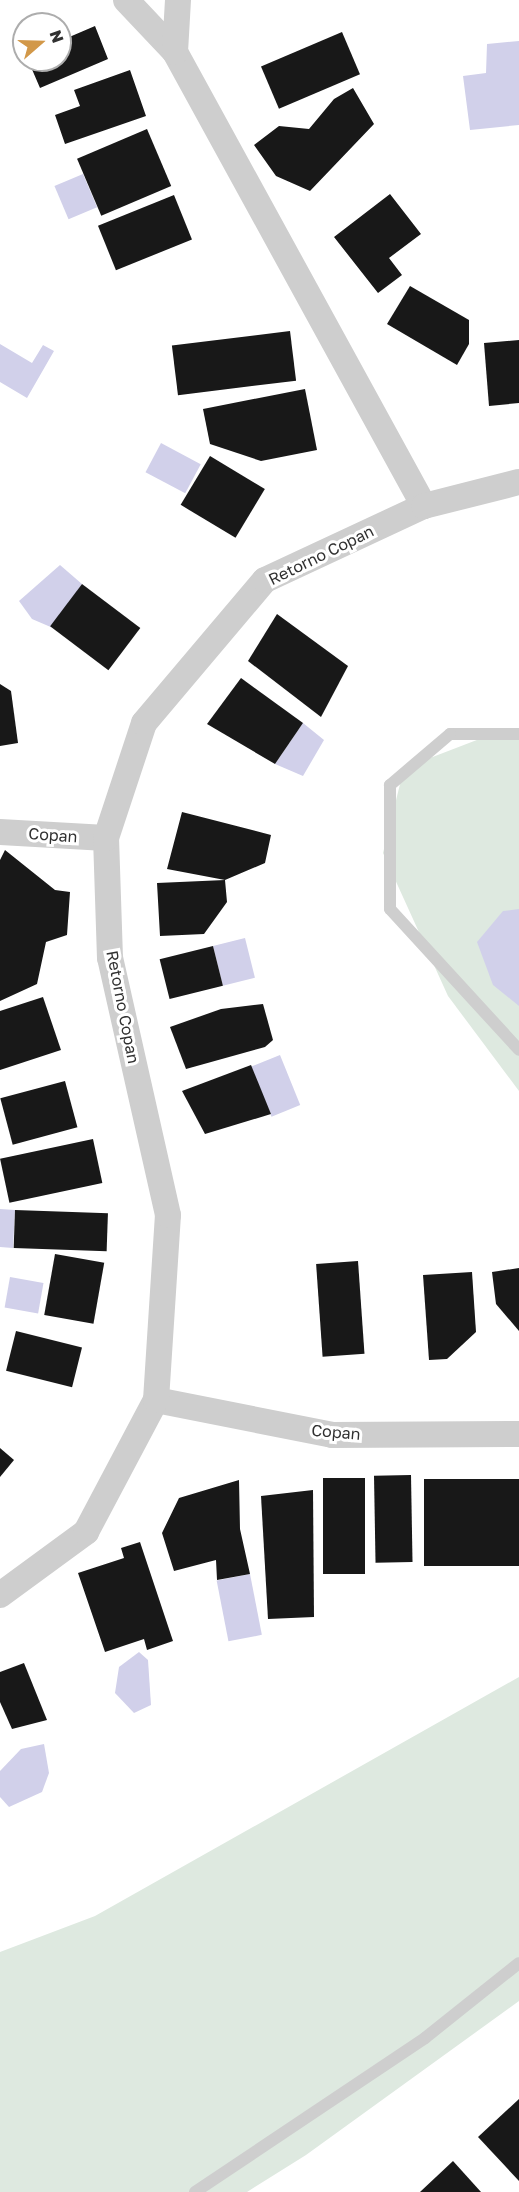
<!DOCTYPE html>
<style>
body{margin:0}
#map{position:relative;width:519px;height:2192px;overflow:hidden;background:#fff;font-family:"Golos Text",sans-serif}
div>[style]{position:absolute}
.green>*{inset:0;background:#dee9e0}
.water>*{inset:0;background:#d1d0ea;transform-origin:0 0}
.building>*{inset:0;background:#181818;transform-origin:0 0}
.service>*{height:12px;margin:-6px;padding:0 6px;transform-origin:6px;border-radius:6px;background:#cecece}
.minor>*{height:26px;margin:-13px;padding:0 13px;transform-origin:13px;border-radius:13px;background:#cecece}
span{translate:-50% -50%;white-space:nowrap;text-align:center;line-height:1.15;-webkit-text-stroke:6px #fff;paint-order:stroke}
.street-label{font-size:16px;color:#313131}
.north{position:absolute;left:12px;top:12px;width:60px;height:60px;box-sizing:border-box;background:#fff;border:2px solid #adadad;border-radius:50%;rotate:70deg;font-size:16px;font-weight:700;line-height:24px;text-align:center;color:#313131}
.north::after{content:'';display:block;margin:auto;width:21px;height:27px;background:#d29849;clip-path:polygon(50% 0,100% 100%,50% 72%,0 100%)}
</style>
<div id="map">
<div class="green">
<i style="clip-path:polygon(508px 728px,519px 729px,519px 1091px,448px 996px,383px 853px,404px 768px)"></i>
<i style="clip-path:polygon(519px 1677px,519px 2001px,306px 2155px,247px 2192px,0 2192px,0 1952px,95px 1916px)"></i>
</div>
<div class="water">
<i style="clip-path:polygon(519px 41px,519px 125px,470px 130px,463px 76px,486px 73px,487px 44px)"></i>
<i style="left:83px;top:174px;width:36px;height:31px;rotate:67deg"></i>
<i style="clip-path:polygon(0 344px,32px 363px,43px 345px,54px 351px,27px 398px,0 382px)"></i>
<i style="left:161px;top:443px;width:45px;height:33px;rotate:28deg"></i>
<i style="clip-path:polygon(60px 565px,82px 584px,53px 628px,32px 619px,19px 601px)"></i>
<i style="clip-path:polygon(303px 723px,324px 740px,303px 776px,275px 764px)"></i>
<i style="clip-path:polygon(519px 909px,519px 1006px,493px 985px,477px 942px,503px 911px)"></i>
<i style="left:245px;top:938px;width:41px;height:33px;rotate:76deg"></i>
<i style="left:280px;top:1055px;width:54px;height:31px;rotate:68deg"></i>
<i style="clip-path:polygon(0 1209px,15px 1210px,13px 1248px,0 1247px)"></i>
<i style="left:10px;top:1277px;width:34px;height:31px;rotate:10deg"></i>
<i style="left:250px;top:1574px;width:62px;height:34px;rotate:79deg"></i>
<i style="clip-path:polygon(139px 1652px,148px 1660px,151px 1705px,134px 1713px,115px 1693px,119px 1667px)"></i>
<i style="clip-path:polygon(44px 1744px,49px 1773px,42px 1792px,9px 1807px,0 1797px,0 1771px,21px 1749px)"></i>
</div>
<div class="building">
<i style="clip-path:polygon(95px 26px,108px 59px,40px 88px,28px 60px,60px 60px,60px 41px)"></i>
<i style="left:342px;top:32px;width:46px;height:88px;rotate:67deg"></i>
<i style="clip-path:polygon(130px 70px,146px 116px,65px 144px,55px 115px,80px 106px,74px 90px)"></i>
<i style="clip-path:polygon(353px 88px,374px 124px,310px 191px,276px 176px,254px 145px,279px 126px,309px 129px,334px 99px)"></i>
<i style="left:147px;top:129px;width:62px;height:76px;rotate:67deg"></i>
<i style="clip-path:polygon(390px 194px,421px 234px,389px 258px,402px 275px,378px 293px,334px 237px)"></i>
<i style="left:174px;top:195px;width:48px;height:82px;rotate:68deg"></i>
<i style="clip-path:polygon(410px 286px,469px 320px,469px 344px,457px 365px,387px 324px)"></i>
<i style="left:290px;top:331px;width:50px;height:119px;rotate:83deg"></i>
<i style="clip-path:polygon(519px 340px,519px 403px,489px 406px,484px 343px)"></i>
<i style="clip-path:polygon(305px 389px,317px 450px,261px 461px,210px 444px,203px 409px)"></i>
<i style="left:210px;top:456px;width:64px;height:57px;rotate:31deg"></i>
<i style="left:82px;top:584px;width:73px;height:53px;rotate:37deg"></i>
<i style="clip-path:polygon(277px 614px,348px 666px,321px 717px,248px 661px)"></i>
<i style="clip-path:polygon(241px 678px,303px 723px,275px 764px,207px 724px)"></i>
<i style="clip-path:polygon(0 684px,11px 691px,18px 743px,0 746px)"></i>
<i style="clip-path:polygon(182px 812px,271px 835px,265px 863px,225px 880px,227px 902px,204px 934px,160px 936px,157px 883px,225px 880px,167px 869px)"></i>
<i style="clip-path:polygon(5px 850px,55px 890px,70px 892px,67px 935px,46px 942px,37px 984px,0 1001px,0 860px)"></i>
<i style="left:213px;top:946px;width:41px;height:55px;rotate:76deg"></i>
<i style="clip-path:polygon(43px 997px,61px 1050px,0 1070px,0 1011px)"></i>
<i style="clip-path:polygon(263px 1004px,273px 1040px,265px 1047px,186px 1069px,170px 1027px,221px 1009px)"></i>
<i style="clip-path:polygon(251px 1065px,271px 1114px,205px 1134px,182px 1091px)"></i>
<i style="left:65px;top:1081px;width:48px;height:67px;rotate:75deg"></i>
<i style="left:93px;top:1139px;width:45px;height:95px;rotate:78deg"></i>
<i style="left:15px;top:1210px;width:93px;height:38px;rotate:2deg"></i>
<i style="left:55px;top:1254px;width:50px;height:62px;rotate:10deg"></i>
<i style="left:358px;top:1261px;width:93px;height:42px;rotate:86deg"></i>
<i style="clip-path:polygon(519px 1268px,519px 1331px,496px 1304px,492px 1272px)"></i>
<i style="clip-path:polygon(472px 1272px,476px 1332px,447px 1359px,429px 1360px,423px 1275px)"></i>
<i style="left:16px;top:1331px;width:68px;height:41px;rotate:14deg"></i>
<i style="clip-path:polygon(0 1448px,14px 1460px,0 1477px)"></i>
<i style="left:411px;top:1475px;width:87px;height:37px;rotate:89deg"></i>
<i style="left:323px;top:1478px;width:42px;height:96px"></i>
<i style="left:519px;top:1479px;width:87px;height:95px;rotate:90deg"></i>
<i style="clip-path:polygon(239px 1480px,240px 1529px,250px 1574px,217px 1580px,216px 1560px,174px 1571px,162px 1533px,179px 1498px)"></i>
<i style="clip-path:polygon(313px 1490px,314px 1617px,268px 1619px,261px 1496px)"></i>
<i style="clip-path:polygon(140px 1542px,173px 1641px,147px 1650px,144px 1639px,105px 1652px,78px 1573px,124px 1558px,121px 1548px)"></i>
<i style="clip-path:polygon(24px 1663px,47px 1720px,12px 1729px,0 1702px,0 1672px)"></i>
<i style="clip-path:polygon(519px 2099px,519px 2181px,478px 2137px)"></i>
<i style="clip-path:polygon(453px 2161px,481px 2192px,420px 2192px)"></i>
</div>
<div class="service">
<i style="left:519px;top:734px;width:69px;rotate:180deg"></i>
<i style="left:450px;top:734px;width:79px;rotate:139.6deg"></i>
<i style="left:390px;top:785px;width:124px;rotate:90deg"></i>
<i style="left:390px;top:909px;width:191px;rotate:47.5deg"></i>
<i style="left:195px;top:2192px;width:277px;rotate:-33.8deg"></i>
<i style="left:425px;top:2038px;width:120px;rotate:-38.6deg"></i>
</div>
<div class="minor">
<i style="left:126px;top:0;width:71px;rotate:46.7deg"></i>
<i style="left:175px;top:52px;width:518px;rotate:61.26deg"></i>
<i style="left:175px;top:52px;width:52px;rotate:-86.7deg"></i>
<i style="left:0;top:832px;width:106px;rotate:3.2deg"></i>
<i style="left:156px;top:1400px;width:179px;rotate:11.2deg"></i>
<i style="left:332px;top:1435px;width:187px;rotate:-0.3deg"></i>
<i style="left:0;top:1595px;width:107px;rotate:-36.2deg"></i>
<i style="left:86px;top:1532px;width:149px;rotate:-62.1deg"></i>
<i style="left:156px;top:1400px;width:185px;rotate:-86.3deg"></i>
<i style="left:168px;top:1215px;width:263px;rotate:-102.7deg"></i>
<i style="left:110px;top:958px;width:120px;rotate:-91.9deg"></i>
<i style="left:106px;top:838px;width:121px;rotate:-71.7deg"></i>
<i style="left:144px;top:723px;width:187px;rotate:-49.8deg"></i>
<i style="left:265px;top:580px;width:175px;rotate:-25deg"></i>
<i style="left:424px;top:506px;width:98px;rotate:-14.2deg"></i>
</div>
<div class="street-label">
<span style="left:321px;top:555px;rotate:-26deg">Retorno Copan</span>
<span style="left:53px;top:835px;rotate:4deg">Copan</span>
<span style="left:123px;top:1007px;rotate:79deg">Retorno Copan</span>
<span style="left:336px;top:1432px;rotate:5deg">Copan</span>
</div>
<div class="north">N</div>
</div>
